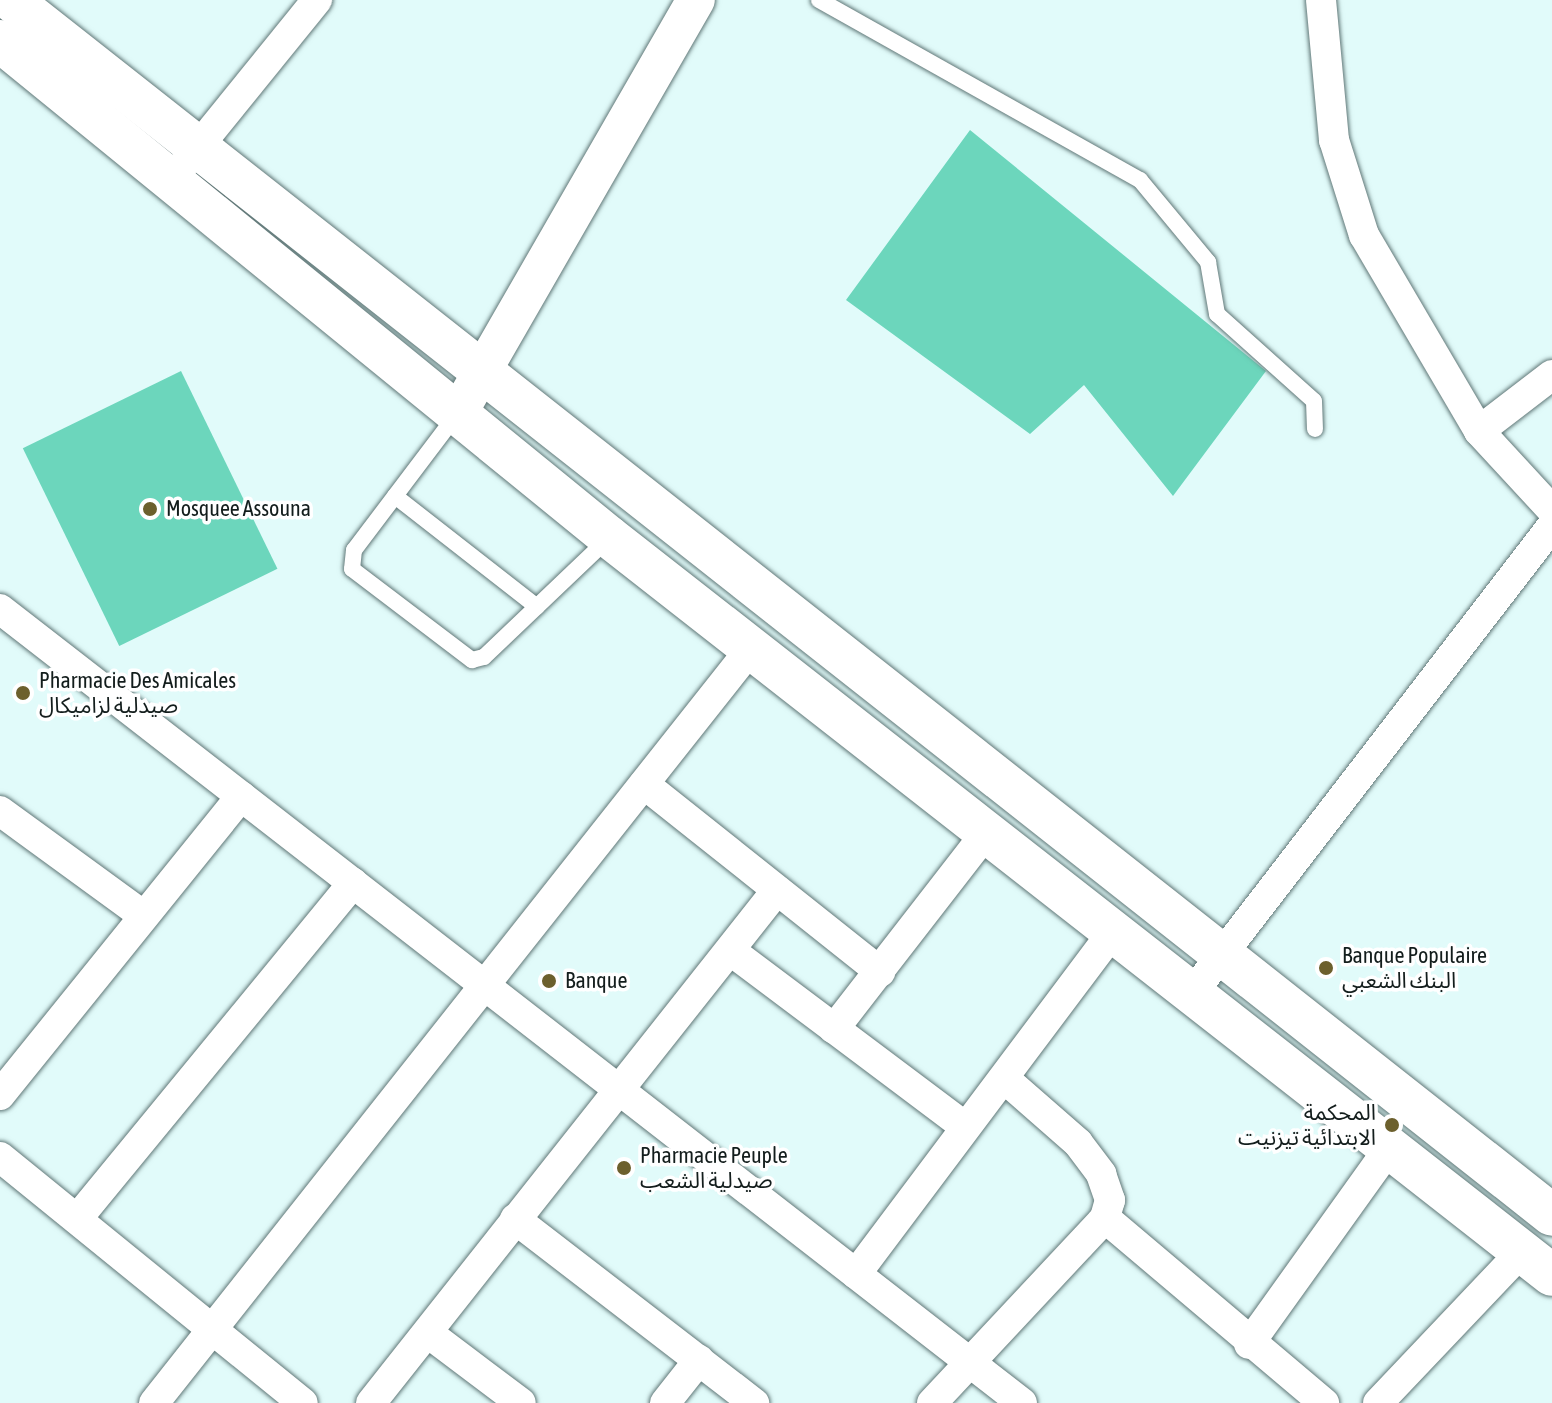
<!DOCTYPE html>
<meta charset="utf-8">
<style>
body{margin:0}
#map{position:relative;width:1552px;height:1403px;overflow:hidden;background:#e1fbfa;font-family:"Asap Condensed","Noto Sans Arabic",sans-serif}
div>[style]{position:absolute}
.building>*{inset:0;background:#6cd6bc;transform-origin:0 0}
.roads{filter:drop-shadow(0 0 2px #607777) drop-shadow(0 0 2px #607777)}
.service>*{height:16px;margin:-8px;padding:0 8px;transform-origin:8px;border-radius:8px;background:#fff}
.minor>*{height:30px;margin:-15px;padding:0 15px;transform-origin:15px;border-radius:15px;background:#fff}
.tertiary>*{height:38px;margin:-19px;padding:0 19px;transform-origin:19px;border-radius:19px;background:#fff}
.secondary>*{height:42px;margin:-21px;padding:0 21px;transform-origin:21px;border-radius:21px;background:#fff}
.dots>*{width:22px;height:22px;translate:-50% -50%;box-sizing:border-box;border:4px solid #fff;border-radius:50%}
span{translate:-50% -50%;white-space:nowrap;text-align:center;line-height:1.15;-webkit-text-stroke:7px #fff;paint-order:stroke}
.poi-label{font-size:22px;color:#131d1c}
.left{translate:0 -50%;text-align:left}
.right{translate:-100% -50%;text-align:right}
</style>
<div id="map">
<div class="building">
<i style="clip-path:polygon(970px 130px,1266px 371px,1173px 496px,1084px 385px,1030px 434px,846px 300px)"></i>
<i style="left:181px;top:371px;width:220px;height:176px;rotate:64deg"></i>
</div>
<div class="roads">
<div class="service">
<i style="left:819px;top:0;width:368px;rotate:29.3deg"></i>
<i style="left:1140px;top:180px;width:107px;rotate:50.3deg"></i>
<i style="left:1208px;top:262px;width:53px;rotate:80.2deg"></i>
<i style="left:1217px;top:314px;width:130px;rotate:41.9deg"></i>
<i style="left:1314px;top:401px;width:28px;rotate:88deg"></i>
<i style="left:457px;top:414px;width:171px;rotate:127.1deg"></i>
<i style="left:354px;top:550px;width:19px;rotate:96deg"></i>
<i style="left:352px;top:569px;width:151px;rotate:37.2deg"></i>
<i style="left:472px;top:660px;width:12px;rotate:-14deg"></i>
<i style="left:484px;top:657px;width:171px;rotate:-43.6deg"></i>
<i style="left:395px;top:496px;width:180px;rotate:38deg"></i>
</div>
<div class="minor">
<i style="left:1321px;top:0;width:141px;rotate:84.7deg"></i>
<i style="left:1334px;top:140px;width:100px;rotate:72.5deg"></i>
<i style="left:1364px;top:235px;width:227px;rotate:59.6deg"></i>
<i style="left:1479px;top:431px;width:108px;rotate:47.3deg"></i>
<i style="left:185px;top:163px;width:210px;rotate:-51deg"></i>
<i style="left:1479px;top:431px;width:92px;rotate:-37.5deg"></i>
<i style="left:0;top:609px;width:1294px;rotate:37.84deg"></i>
<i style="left:644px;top:784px;width:302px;rotate:38.5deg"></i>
<i style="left:0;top:811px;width:178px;rotate:36.1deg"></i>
<i style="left:731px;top:951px;width:293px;rotate:36.9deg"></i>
<i style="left:1194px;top:991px;width:587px;rotate:-52.41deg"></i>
<i style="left:834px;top:1029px;width:249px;rotate:-52.2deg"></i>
<i style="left:1005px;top:1079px;width:97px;rotate:41.2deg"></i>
<i style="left:1078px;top:1143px;width:39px;rotate:53deg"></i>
<i style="left:1101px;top:1174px;width:28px;rotate:71deg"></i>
<i style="left:1110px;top:1200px;width:19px;rotate:106deg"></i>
<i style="left:1105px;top:1218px;width:287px;rotate:40.2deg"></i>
<i style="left:0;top:1095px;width:384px;rotate:-51.1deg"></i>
<i style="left:0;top:1157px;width:390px;rotate:39.1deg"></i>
<i style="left:77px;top:1219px;width:435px;rotate:-50.6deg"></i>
<i style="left:515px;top:1219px;width:302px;rotate:37.6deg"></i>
<i style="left:856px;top:1274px;width:431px;rotate:-53.1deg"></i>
<i style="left:428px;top:1333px;width:116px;rotate:37deg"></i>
<i style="left:1249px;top:1344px;width:242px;rotate:-54.4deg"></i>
<i style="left:154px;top:1403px;width:965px;rotate:-51.65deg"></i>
<i style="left:371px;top:1403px;width:654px;rotate:-51.64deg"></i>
<i style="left:665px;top:1403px;width:55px;rotate:-51.7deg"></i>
<i style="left:932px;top:1403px;width:253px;rotate:-46.9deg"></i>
<i style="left:1378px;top:1403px;width:209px;rotate:-46.5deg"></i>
</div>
<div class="tertiary">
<i style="left:460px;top:410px;width:473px;rotate:-60.1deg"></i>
</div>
<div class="secondary">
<i style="left:11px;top:0;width:1962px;rotate:38.25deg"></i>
<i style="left:0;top:41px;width:785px;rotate:39.16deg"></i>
<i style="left:609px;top:537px;width:1197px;rotate:38.05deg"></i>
</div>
</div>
<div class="dots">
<i style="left:150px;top:509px;background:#6c602d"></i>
<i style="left:23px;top:693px;background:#6c602d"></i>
<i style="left:1326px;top:968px;background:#6c602d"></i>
<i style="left:549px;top:981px;background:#6c602d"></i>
<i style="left:1392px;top:1125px;background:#6c602d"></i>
<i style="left:624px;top:1168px;background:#6c602d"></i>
</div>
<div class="poi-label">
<span class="left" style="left:166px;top:509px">Mosquee Assouna</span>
<span class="left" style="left:39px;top:693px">Pharmacie Des Amicales<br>صيدلية لزاميكال</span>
<span class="left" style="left:1342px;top:968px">Banque Populaire<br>البنك الشعبي</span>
<span class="left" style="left:565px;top:981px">Banque</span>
<span class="right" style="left:1376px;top:1125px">المحكمة<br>الابتدائية تيزنيت</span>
<span class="left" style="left:640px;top:1168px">Pharmacie Peuple<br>صيدلية الشعب</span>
</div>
</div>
